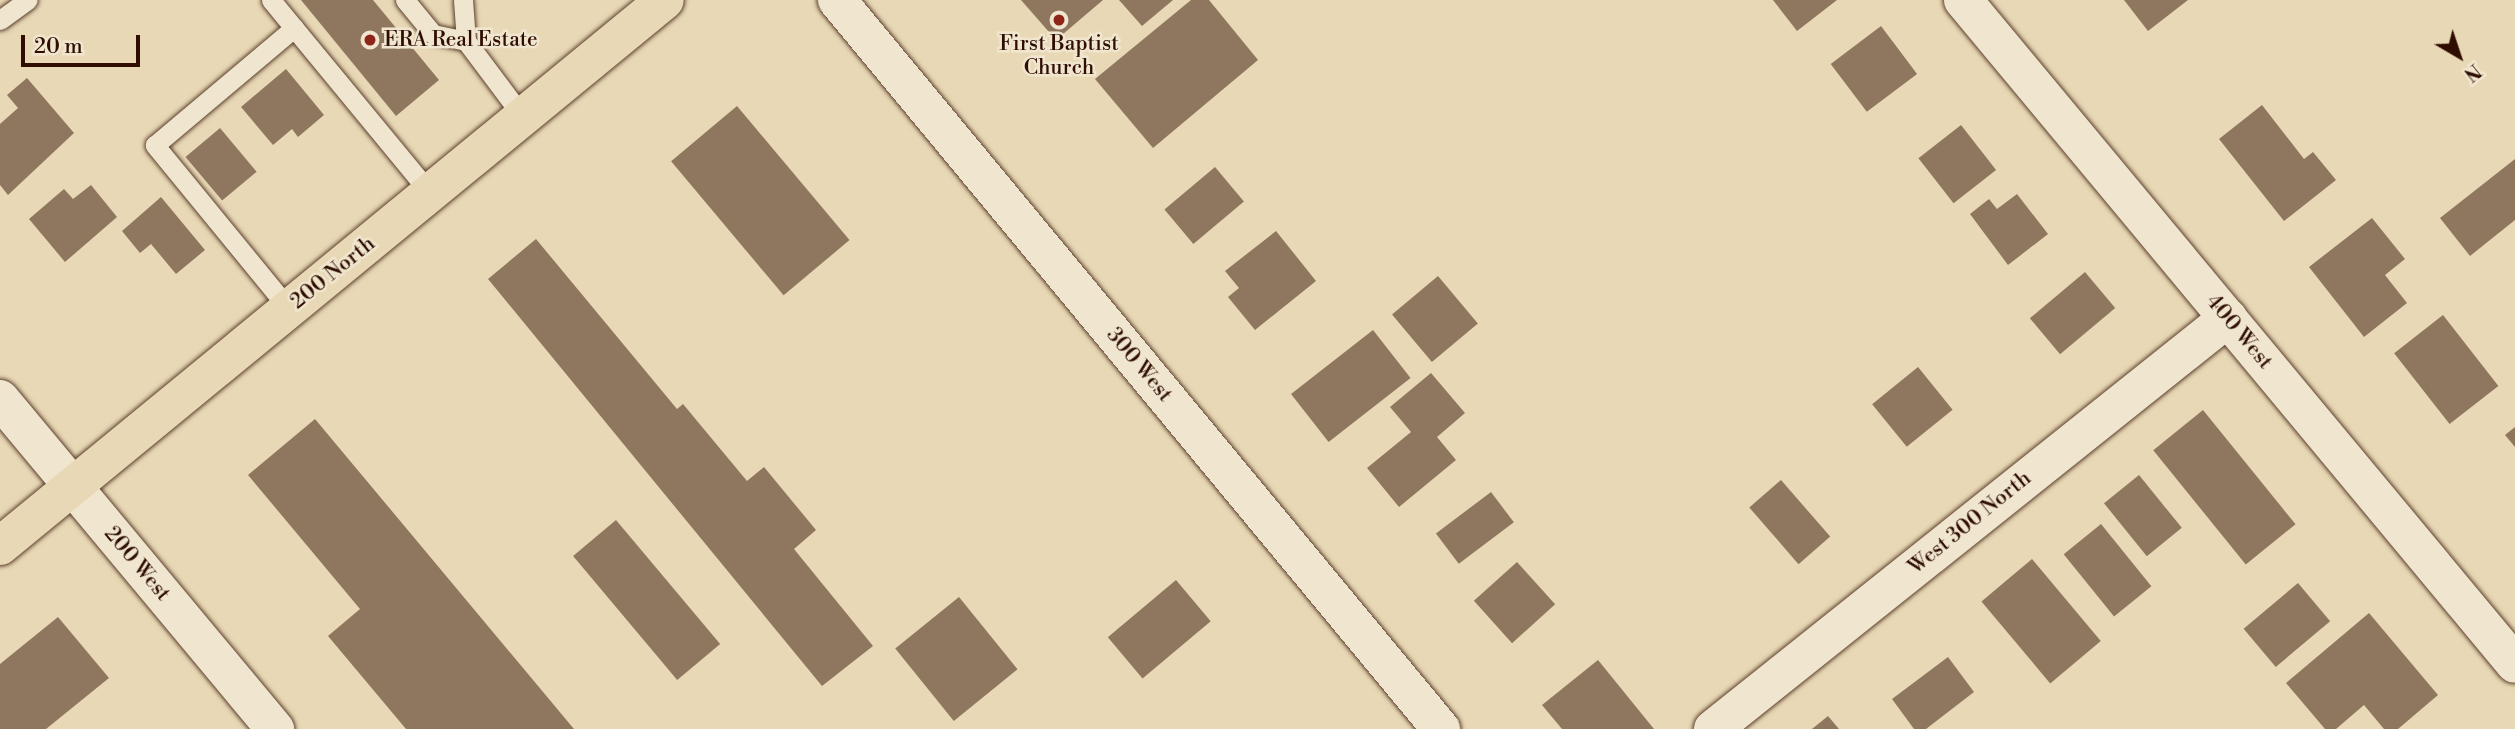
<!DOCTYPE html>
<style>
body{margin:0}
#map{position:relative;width:2515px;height:729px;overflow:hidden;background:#e8d8b5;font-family:"Libre Bodoni",serif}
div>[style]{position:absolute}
.building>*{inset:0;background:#8f775f;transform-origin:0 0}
.roads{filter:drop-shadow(0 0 2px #5d402e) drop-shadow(0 0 2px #5d402e)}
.lane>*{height:19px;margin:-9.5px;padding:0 9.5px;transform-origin:9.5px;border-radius:9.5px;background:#f0e6cf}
.street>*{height:38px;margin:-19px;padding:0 19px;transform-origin:19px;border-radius:19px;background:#f0e6cf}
.secondary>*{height:38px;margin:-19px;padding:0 19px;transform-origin:19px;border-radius:19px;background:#f0e6cf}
.primary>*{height:38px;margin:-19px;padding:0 19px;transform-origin:19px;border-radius:19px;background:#e8d8b5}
.dots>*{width:19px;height:19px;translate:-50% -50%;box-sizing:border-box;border:4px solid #f0e6cf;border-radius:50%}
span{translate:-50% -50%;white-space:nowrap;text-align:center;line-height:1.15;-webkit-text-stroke:5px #f0e6cf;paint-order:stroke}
.poi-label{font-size:21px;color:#2f0e01}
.left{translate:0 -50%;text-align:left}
.street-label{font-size:21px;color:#2f0e01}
.north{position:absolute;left:2424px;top:21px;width:70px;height:70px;-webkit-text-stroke:5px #f0e6cf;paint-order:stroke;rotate:141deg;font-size:19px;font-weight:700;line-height:28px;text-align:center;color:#2f0e01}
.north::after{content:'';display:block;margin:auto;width:24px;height:32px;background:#2f0e01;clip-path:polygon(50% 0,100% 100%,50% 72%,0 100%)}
.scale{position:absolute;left:21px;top:35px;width:119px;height:32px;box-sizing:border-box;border:4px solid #2f0e01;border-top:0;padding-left:9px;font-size:21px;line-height:24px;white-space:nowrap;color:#2f0e01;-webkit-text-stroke:5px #f0e6cf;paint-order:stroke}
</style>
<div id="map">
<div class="building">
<i style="clip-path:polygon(301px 0,373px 0,439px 80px,396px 116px)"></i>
<i style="clip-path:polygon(1021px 0,1103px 0,1056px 40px)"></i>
<i style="clip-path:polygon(1119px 0,1173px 0,1142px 26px)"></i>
<i style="clip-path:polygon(1191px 0,1209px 0,1258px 60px,1153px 148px,1095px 79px)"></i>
<i style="clip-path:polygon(1773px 0,1837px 0,1797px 31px)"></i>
<i style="clip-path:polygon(2124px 0,2188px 0,2148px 31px)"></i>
<i style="left:1881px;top:26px;width:60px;height:63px;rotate:53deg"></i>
<i style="clip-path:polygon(286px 69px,324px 115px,298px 137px,292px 129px,273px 145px,241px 107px)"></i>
<i style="clip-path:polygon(27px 78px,74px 133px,8px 195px,0 185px,0 124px,18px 108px,7px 95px)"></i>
<i style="clip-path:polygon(2262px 105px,2304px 159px,2313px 152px,2336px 180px,2284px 221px,2219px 139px)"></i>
<i style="left:737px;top:106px;width:175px;height:86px;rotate:50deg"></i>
<i style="left:1961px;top:125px;width:57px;height:54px;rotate:52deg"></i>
<i style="left:220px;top:128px;width:57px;height:45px;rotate:50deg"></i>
<i style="clip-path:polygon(2515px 159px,2515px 220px,2470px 256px,2440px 218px)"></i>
<i style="left:1215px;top:167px;width:45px;height:66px;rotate:50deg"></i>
<i style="clip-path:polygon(91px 185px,117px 217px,65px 262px,29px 219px,64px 189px,73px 199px)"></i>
<i style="clip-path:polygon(2017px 194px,2048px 234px,2008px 265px,1970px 214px,1989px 199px,1997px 209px)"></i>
<i style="clip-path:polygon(161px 197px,205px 250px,176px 274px,151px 244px,140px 253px,122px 231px)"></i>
<i style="clip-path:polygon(2372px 218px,2405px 259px,2385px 275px,2407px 303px,2364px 337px,2309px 267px)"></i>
<i style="clip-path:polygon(1276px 231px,1316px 281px,1255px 330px,1228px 297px,1239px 288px,1225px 271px)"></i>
<i style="clip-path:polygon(536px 239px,677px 409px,683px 404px,747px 481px,764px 467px,816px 530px,794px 549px,873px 646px,822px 686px,488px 279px)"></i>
<i style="left:2085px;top:272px;width:47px;height:72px;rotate:50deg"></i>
<i style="left:1438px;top:276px;width:62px;height:60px;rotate:50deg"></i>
<i style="left:2443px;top:315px;width:90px;height:62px;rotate:52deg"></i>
<i style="left:1373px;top:330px;width:61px;height:104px;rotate:52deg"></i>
<i style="left:1918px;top:367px;width:55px;height:59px;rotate:51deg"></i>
<i style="clip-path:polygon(1431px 373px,1465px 413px,1437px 437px,1456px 460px,1399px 507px,1367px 468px,1411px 432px,1390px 407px)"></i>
<i style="left:2203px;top:410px;width:147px;height:64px;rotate:51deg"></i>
<i style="clip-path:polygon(315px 419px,574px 729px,406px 729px,328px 636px,360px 609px,248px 475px)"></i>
<i style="clip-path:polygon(2515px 427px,2515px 447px,2505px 435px)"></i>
<i style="left:2139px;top:475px;width:68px;height:45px;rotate:51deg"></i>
<i style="left:1781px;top:480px;width:75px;height:42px;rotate:49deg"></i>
<i style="left:1491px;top:492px;width:38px;height:69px;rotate:53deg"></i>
<i style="left:616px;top:520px;width:162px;height:56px;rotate:50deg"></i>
<i style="left:2101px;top:524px;width:80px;height:48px;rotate:51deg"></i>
<i style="left:2032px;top:559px;width:107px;height:66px;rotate:50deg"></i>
<i style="left:1517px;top:562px;width:57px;height:58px;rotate:48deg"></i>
<i style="left:1176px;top:580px;width:54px;height:89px;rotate:50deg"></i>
<i style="left:2298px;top:583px;width:50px;height:71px;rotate:50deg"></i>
<i style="left:959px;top:597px;width:93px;height:82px;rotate:51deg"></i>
<i style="clip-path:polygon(2369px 613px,2438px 695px,2398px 729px,2384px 729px,2364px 705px,2336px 729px,2325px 729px,2286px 683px)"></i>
<i style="clip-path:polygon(58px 617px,109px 678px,46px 729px,0 729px,0 664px)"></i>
<i style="clip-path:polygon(1948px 657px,1974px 692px,1926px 729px,1914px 729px,1892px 699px)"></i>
<i style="clip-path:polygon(1598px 660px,1654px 729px,1562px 729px,1542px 705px)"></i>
<i style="clip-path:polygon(1828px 716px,1839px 729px,1812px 729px)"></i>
</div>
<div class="roads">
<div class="lane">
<i style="left:271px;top:0;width:250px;rotate:50.5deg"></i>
<i style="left:405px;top:0;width:44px;rotate:50.5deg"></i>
<i style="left:433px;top:34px;width:34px;rotate:12deg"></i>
<i style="left:463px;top:0;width:41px;rotate:85.8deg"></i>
<i style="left:466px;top:41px;width:95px;rotate:53.1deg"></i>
<i style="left:0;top:20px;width:34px;rotate:-36deg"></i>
<i style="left:289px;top:309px;width:212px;rotate:-129.3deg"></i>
<i style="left:155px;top:145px;width:182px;rotate:-40.1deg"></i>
</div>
<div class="street">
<i style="left:1963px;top:0;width:863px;rotate:50.26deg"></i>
<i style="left:0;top:399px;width:430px;rotate:50.2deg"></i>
<i style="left:1713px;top:729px;width:659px;rotate:-38.59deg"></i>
</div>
<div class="secondary">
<i style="left:837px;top:0;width:947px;rotate:50.36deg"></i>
</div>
<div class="primary">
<i style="left:0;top:546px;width:860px;rotate:-39.39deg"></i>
</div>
</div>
<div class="dots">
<i style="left:1059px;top:20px;background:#8f2418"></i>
<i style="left:370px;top:40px;background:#8f2418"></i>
</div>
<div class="poi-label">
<span class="left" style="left:384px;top:40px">ERA Real Estate</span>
<span style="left:1059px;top:56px">First Baptist<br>Church</span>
</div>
<div class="street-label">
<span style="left:333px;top:273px;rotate:-39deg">200 North</span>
<span style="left:2239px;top:332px;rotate:50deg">400 West</span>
<span style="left:1139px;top:365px;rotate:50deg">300 West</span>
<span style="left:1970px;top:523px;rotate:-39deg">West 300 North</span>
<span style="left:137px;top:564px;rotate:50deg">200 West</span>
</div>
<div class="north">N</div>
<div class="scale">20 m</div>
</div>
